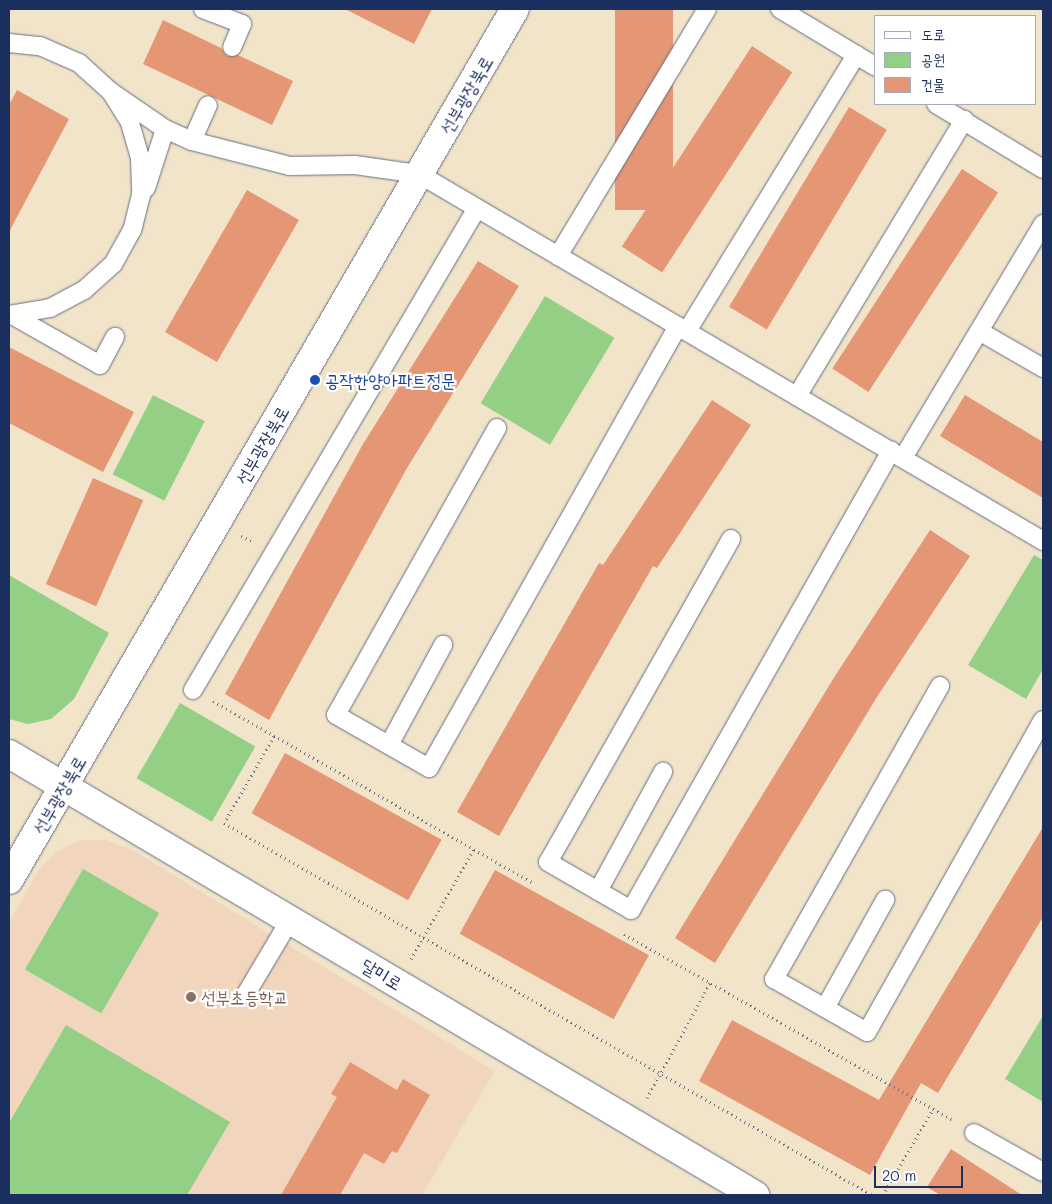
<!DOCTYPE html>
<meta charset="utf-8">
<style>
body{margin:0}
#map{position:relative;width:1052px;height:1204px;overflow:hidden;background:#f1e4c9;font-family:Mali,"Poor Story",sans-serif}
div>[style]{position:absolute}
.built>*{inset:0;background:#f2d5bd}
.green>*{inset:0;background:#93d085;transform-origin:0 0}
.building>*{inset:0;background:#e59674;transform-origin:0 0}
.path>*{height:3px;margin-top:-1.5px;transform-origin:0;background:repeating-linear-gradient(90deg,#666e83 0 1px,transparent 0 5px)}
.roads{filter:drop-shadow(0 0 1px #666e83) drop-shadow(0 0 1px #666e83)}
.lane>*{height:18px;margin:-9px;padding:0 9px;transform-origin:9px;border-radius:9px;background:#fff}
.secondary>*{height:28px;margin:-14px;padding:0 14px;transform-origin:14px;border-radius:14px;background:#fff}
.dots>*{width:14px;height:14px;translate:-50% -50%;box-sizing:border-box;border:2px solid #fff;border-radius:50%}
span{translate:-50% -50%;white-space:nowrap;text-align:center;line-height:1.15;-webkit-text-stroke:4.5px #fff;paint-order:stroke}
.street-label{font-size:18px;color:#1b2f5e}
.transit-label{font-size:18px;color:#164399}
.left{translate:0 -50%;text-align:left}
.education-label{font-size:18px;color:#785e54}
.frame{position:absolute;inset:0;border:10px solid #1b2f5e;pointer-events:none}
.legend{position:absolute;left:874px;top:15px;width:162px;height:90px;box-sizing:border-box;background:#fff;border:1px solid #a4acbf;margin:0;padding:6px 9px;list-style:none;font-size:15px;color:#1b2f5e}
.legend li{display:flex;align-items:center;gap:10px;height:25px}
.legend b{width:25px;border:1px solid #a4acbf}
.scale{position:absolute;left:874px;top:1166px;width:89px;height:22px;box-sizing:border-box;border:2px solid #1b2f5e;border-top:0;padding-left:6px;font-size:15px;line-height:18px;white-space:nowrap;color:#1b2f5e;-webkit-text-stroke:4px #fff;paint-order:stroke}
</style>
<div id="map">
<div class="built">
<i style="clip-path:polygon(81px 840px,106px 840px,131px 849px,495px 1071px,422px 1195px,9px 1195px,9px 923px,38px 871px,55px 852px)"></i>
</div>
<div class="green">
<i style="left:545px;top:296px;width:81px;height:125px;rotate:31deg"></i>
<i style="left:153px;top:395px;width:58px;height:89px;rotate:27deg"></i>
<i style="clip-path:polygon(1034px 555px,1043px 560px,1043px 669px,1026px 699px,968px 665px)"></i>
<i style="clip-path:polygon(9px 575px,109px 633px,74px 699px,51px 719px,28px 724px,9px 719px)"></i>
<i style="left:180px;top:703px;width:87px;height:87px;rotate:30deg"></i>
<i style="left:83px;top:869px;width:88px;height:116px;rotate:30deg"></i>
<i style="clip-path:polygon(1043px 1016px,1043px 1102px,1005px 1079px)"></i>
<i style="clip-path:polygon(66px 1025px,230px 1122px,187px 1195px,9px 1195px,9px 1123px)"></i>
</div>
<div class="building">
<i style="clip-path:polygon(345px 9px,432px 9px,414px 44px)"></i>
<i style="left:615px;top:9px;width:58px;height:201px"></i>
<i style="clip-path:polygon(163px 20px,221px 48px,227px 56px,238px 55px,293px 81px,272px 125px,143px 64px)"></i>
<i style="left:752px;top:46px;width:48px;height:239px;rotate:33deg"></i>
<i style="clip-path:polygon(17px 90px,69px 119px,9px 232px,9px 105px)"></i>
<i style="left:849px;top:107px;width:44px;height:233px;rotate:31deg"></i>
<i style="left:962px;top:169px;width:43px;height:238px;rotate:33deg"></i>
<i style="left:247px;top:190px;width:60px;height:164px;rotate:30deg"></i>
<i style="clip-path:polygon(478px 261px,519px 286px,407px 468px,269px 720px,225px 694px,363px 444px)"></i>
<i style="clip-path:polygon(9px 347px,134px 412px,103px 472px,9px 423px)"></i>
<i style="clip-path:polygon(965px 395px,1043px 442px,1043px 498px,940px 436px)"></i>
<i style="clip-path:polygon(712px 400px,751px 425px,657px 568px,653px 566px,499px 836px,457px 812px,599px 563px,603px 565px)"></i>
<i style="left:93px;top:478px;width:55px;height:116px;rotate:24deg"></i>
<i style="clip-path:polygon(930px 530px,970px 556px,877px 697px,715px 963px,675px 938px,835px 676px)"></i>
<i style="left:285px;top:753px;width:179px;height:69px;rotate:29deg"></i>
<i style="clip-path:polygon(1043px 827px,1043px 917px,938px 1093px,921px 1083px,870px 1175px,699px 1081px,732px 1020px,879px 1100px)"></i>
<i style="left:495px;top:870px;width:176px;height:73px;rotate:29deg"></i>
<i style="clip-path:polygon(350px 1062px,397px 1090px,403px 1079px,430px 1095px,397px 1153px,392px 1151px,384px 1164px,364px 1153px,340px 1195px,281px 1195px,337px 1097px,331px 1094px)"></i>
<i style="clip-path:polygon(951px 1149px,1022px 1195px,940px 1195px,927px 1187px)"></i>
</div>
<div class="path">
<i style="left:241px;top:536px;width:14px;rotate:25deg"></i>
<i style="left:213px;top:701px;width:367px;rotate:29.6deg"></i>
<i style="left:274px;top:736px;width:100px;rotate:119.9deg"></i>
<i style="left:224px;top:823px;width:747px;rotate:29.86deg"></i>
<i style="left:624px;top:934px;width:379px;rotate:29.5deg"></i>
<i style="left:411px;top:959px;width:127px;rotate:-60.2deg"></i>
<i style="left:647px;top:1098px;width:131px;rotate:-61.3deg"></i>
<i style="left:883px;top:1195px;width:99px;rotate:-59.8deg"></i>
</div>
<div class="roads">
<div class="lane">
<i style="left:203px;top:9px;width:42px;rotate:21deg"></i>
<i style="left:242px;top:24px;width:25px;rotate:113deg"></i>
<i style="left:780px;top:9px;width:112px;rotate:31.1deg"></i>
<i style="left:9px;top:43px;width:31px;rotate:6deg"></i>
<i style="left:40px;top:46px;width:43px;rotate:23.6deg"></i>
<i style="left:79px;top:63px;width:43px;rotate:42.2deg"></i>
<i style="left:111px;top:92px;width:36px;rotate:58deg"></i>
<i style="left:130px;top:123px;width:36px;rotate:74deg"></i>
<i style="left:140px;top:158px;width:37px;rotate:88deg"></i>
<i style="left:141px;top:195px;width:36px;rotate:104deg"></i>
<i style="left:132px;top:230px;width:39px;rotate:119deg"></i>
<i style="left:113px;top:264px;width:39px;rotate:138deg"></i>
<i style="left:84px;top:290px;width:38px;rotate:152deg"></i>
<i style="left:50px;top:308px;width:42px;rotate:170.3deg"></i>
<i style="left:111px;top:92px;width:65px;rotate:34.4deg"></i>
<i style="left:165px;top:129px;width:30px;rotate:24deg"></i>
<i style="left:192px;top:141px;width:101px;rotate:14.3deg"></i>
<i style="left:290px;top:166px;width:65px;rotate:-0.9deg"></i>
<i style="left:355px;top:165px;width:65px;rotate:8deg"></i>
<i style="left:419px;top:174px;width:724px;rotate:30.46deg"></i>
<i style="left:936px;top:104px;width:125px;rotate:31.3deg"></i>
<i style="left:192px;top:141px;width:39px;rotate:-66deg"></i>
<i style="left:146px;top:188px;width:62px;rotate:-72.1deg"></i>
<i style="left:558px;top:256px;width:288px;rotate:-58.9deg"></i>
<i style="left:12px;top:315px;width:101px;rotate:29.6deg"></i>
<i style="left:100px;top:365px;width:32px;rotate:-62deg"></i>
<i style="left:687px;top:331px;width:324px;rotate:-58.5deg"></i>
<i style="left:979px;top:331px;width:74px;rotate:30deg"></i>
<i style="left:797px;top:396px;width:323px;rotate:-58.8deg"></i>
<i style="left:497px;top:428px;width:329px;rotate:119.3deg"></i>
<i style="left:336px;top:715px;width:107px;rotate:29.7deg"></i>
<i style="left:429px;top:768px;width:507px;rotate:-60.61deg"></i>
<i style="left:903px;top:458px;width:273px;rotate:-59.1deg"></i>
<i style="left:731px;top:539px;width:371px;rotate:119.5deg"></i>
<i style="left:548px;top:862px;width:96px;rotate:30deg"></i>
<i style="left:631px;top:910px;width:528px;rotate:-60.47deg"></i>
<i style="left:940px;top:686px;width:337px;rotate:119.5deg"></i>
<i style="left:774px;top:979px;width:107px;rotate:29.7deg"></i>
<i style="left:867px;top:1032px;width:358px;rotate:-60.6deg"></i>
<i style="left:193px;top:690px;width:559px;rotate:-59.49deg"></i>
<i style="left:389px;top:745px;width:114px;rotate:-61.6deg"></i>
<i style="left:598px;top:891px;width:136px;rotate:-61.4deg"></i>
<i style="left:246px;top:994px;width:86px;rotate:-59.3deg"></i>
<i style="left:825px;top:1008px;width:124px;rotate:-60.9deg"></i>
<i style="left:974px;top:1133px;width:79px;rotate:29.5deg"></i>
</div>
<div class="secondary">
<i style="left:9px;top:754px;width:867px;rotate:30.59deg"></i>
<i style="left:9px;top:880px;width:1007px;rotate:-59.85deg"></i>
</div>
</div>
<div class="dots">
<i style="left:315px;top:380px;background:#1a4fb4"></i>
<i style="left:191px;top:997px;background:#8d6e63"></i>
</div>
<div class="street-label">
<span style="left:466px;top:95px;rotate:-60deg">선부광장북로</span>
<span style="left:262px;top:445px;rotate:-60deg">선부광장북로</span>
<span style="left:59px;top:795px;rotate:-60deg">선부광장북로</span>
<span style="left:382px;top:974px;rotate:31deg">달미로</span>
</div>
<div class="transit-label">
<span class="left" style="left:325px;top:380px">공작한양아파트정문</span>
</div>
<div class="education-label">
<span class="left" style="left:201px;top:997px">선부초등학교</span>
</div>
<div class="frame"></div>
<ul class="legend">
<li><b style="height:6px;background:#fff"></b>도로</li>
<li><b style="height:14px;background:#93d085"></b>공원</li>
<li><b style="height:14px;background:#e59674"></b>건물</li>
</ul>
<div class="scale">20 m</div>
</div>
